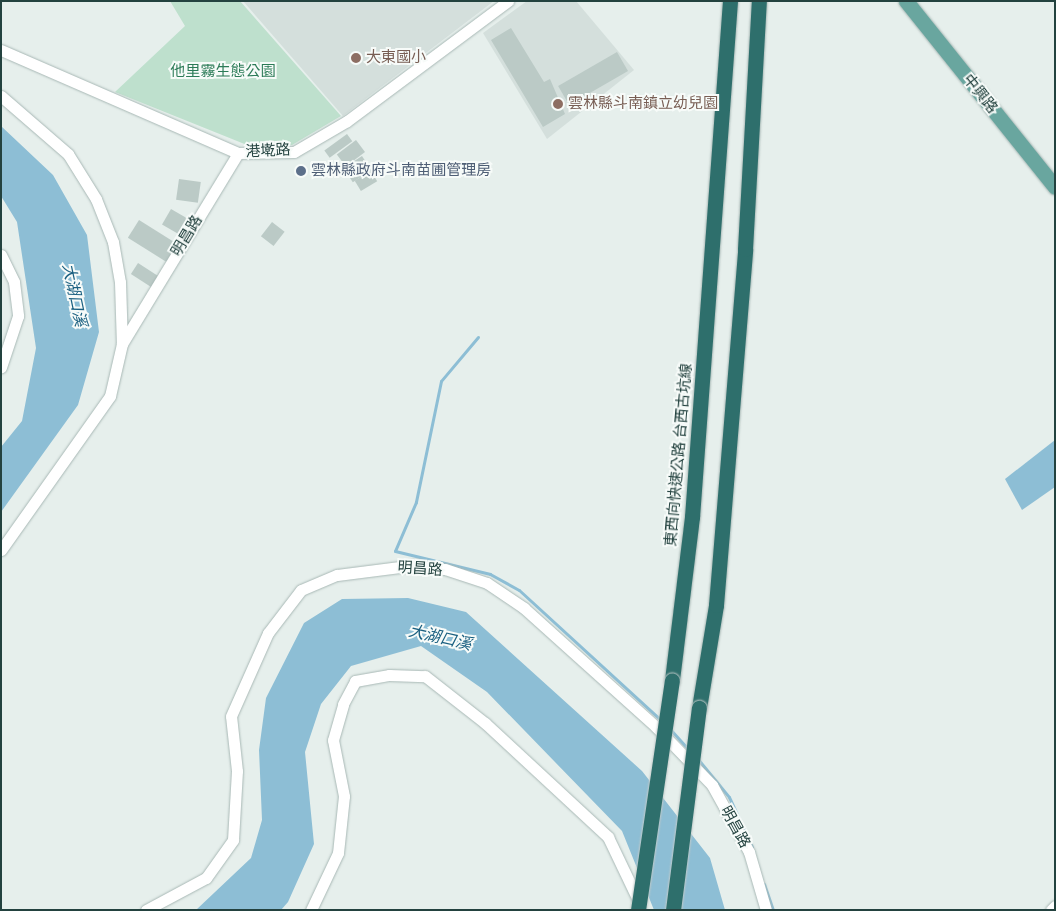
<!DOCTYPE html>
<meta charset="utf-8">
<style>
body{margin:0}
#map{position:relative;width:1056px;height:911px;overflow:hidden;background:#e6efec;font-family:"Roboto Condensed","Noto Sans TC",sans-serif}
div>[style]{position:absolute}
.built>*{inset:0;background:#d4dfdc}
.green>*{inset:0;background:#bee0cd}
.water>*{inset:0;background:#8dbed5}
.stream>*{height:3px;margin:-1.5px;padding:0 1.5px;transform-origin:1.5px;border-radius:1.5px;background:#8dbed5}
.building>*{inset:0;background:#bbcac6;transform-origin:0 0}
.roads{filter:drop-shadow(0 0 1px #a8b8b5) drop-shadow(0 0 1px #a8b8b5)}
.minor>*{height:11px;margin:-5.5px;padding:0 5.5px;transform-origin:5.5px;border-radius:5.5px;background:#fff}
.major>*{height:15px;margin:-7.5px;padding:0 7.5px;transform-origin:7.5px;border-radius:7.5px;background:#69a69f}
.highway>*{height:15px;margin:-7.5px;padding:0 7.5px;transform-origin:7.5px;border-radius:7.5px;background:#2e6f6c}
.bridges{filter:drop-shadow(0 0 1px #c1cac9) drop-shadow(0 0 1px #c1cac9)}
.highway-bridge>*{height:15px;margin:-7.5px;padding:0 7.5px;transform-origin:7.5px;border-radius:7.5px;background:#2e6f6c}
.dots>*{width:14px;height:14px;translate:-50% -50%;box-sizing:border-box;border:2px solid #f7fbf9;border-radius:50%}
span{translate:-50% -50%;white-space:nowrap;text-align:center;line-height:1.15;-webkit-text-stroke:4px #f7fbf9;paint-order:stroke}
.education-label{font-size:15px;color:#785e54}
.left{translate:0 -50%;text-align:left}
.park-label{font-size:15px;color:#2c7b57}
.street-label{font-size:15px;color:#23423f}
.service-label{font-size:15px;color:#4e5e75}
.water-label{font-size:16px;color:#1b6081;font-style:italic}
.frame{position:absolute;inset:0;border:2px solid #23423f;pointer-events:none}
</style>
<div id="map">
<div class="built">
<i style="clip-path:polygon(243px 1px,494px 1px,343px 116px)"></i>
<i style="clip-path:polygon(527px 1px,576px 1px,634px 70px,547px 139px,483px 33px)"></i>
</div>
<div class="green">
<i style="clip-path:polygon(170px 1px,240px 1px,341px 116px,292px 145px,247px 145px,115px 92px,185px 26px)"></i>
</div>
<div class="water">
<i style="clip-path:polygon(1px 126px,53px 175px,87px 235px,99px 332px,78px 405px,1px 512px,1px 447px,22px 421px,36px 348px,17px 222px,1px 196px)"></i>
<i style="clip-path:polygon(1055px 440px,1055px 487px,1022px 510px,1005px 479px)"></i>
<i style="clip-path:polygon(408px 598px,466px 612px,642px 771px,710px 858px,725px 910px,654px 910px,622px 831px,487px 692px,421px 646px,351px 666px,321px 704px,305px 752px,314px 844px,288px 902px,281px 910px,196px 910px,251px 858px,262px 820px,259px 750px,266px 698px,304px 623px,342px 599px)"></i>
</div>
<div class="stream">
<i style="left:478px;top:337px;width:57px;rotate:130.1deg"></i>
<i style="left:441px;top:381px;width:124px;rotate:101.7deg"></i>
<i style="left:416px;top:502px;width:53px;rotate:113.2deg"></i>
<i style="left:395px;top:551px;width:98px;rotate:13.6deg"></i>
<i style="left:490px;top:574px;width:33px;rotate:29deg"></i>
<i style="left:519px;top:590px;width:191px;rotate:42.5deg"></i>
<i style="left:670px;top:729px;width:28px;rotate:48deg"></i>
<i style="left:697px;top:758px;width:50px;rotate:50.6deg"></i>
<i style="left:729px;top:797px;width:55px;rotate:65.3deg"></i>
<i style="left:764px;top:884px;width:28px;rotate:71deg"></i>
</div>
<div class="building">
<i style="clip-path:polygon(511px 28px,544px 82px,550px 79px,565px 114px,543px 127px,491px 40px)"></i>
<i style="left:617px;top:52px;width:22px;height:68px;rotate:60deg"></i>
<i style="left:347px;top:134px;width:9px;height:28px;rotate:54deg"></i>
<i style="left:356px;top:140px;width:15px;height:24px;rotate:53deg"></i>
<i style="left:362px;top:156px;width:17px;height:22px;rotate:57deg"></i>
<i style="left:371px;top:171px;width:12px;height:19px;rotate:59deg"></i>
<i style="left:179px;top:179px;width:22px;height:21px;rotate:8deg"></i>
<i style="left:171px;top:209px;width:20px;height:18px;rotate:30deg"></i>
<i style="left:139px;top:220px;width:47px;height:21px;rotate:32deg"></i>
<i style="left:272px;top:222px;width:16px;height:18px;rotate:38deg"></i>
<i style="left:138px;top:263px;width:24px;height:13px;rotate:33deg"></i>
</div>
<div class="roads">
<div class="minor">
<i style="left:1px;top:50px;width:258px;rotate:23.5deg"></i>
<i style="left:238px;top:153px;width:56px;rotate:-1deg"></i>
<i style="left:294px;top:152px;width:61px;rotate:-30.3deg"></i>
<i style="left:347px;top:121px;width:201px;rotate:-36.7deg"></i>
<i style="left:1px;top:96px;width:89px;rotate:40.9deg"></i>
<i style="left:68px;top:154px;width:53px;rotate:58.1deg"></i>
<i style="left:96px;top:199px;width:46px;rotate:68.4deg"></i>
<i style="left:113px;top:242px;width:41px;rotate:80.1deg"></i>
<i style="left:120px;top:282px;width:62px;rotate:88.2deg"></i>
<i style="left:1px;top:255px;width:30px;rotate:64deg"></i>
<i style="left:14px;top:282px;width:34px;rotate:83deg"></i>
<i style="left:18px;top:316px;width:54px;rotate:108.4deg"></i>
<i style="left:1px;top:550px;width:189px;rotate:-54.7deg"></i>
<i style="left:110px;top:396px;width:53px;rotate:-77deg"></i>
<i style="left:122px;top:344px;width:223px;rotate:-58.7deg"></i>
<i style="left:146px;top:910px;width:68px;rotate:-28.1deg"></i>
<i style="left:206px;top:878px;width:47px;rotate:-54.6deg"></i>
<i style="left:233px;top:840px;width:69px;rotate:-86.7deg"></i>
<i style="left:237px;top:771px;width:55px;rotate:-96.2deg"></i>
<i style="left:231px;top:716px;width:91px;rotate:-66deg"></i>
<i style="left:268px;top:633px;width:54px;rotate:-52.5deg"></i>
<i style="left:301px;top:590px;width:39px;rotate:-23deg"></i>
<i style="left:337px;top:575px;width:79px;rotate:-7.3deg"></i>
<i style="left:415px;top:565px;width:30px;rotate:8deg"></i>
<i style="left:445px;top:569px;width:44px;rotate:18.4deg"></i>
<i style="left:487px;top:583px;width:45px;rotate:34deg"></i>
<i style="left:524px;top:608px;width:178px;rotate:42deg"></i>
<i style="left:656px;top:727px;width:81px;rotate:46deg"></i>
<i style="left:712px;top:785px;width:77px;rotate:61.1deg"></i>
<i style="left:749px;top:852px;width:60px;rotate:73.7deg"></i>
<i style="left:311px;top:910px;width:63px;rotate:-64.7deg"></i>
<i style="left:338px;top:853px;width:57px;rotate:-84deg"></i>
<i style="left:344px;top:796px;width:57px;rotate:-101.1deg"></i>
<i style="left:333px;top:740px;width:37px;rotate:-74deg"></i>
<i style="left:343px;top:704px;width:26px;rotate:-62deg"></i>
<i style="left:355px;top:681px;width:35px;rotate:-10deg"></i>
<i style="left:389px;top:675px;width:36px;rotate:2deg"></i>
<i style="left:425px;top:676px;width:76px;rotate:38.1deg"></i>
<i style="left:485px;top:723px;width:168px;rotate:42.8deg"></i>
<i style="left:608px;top:837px;width:70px;rotate:64.5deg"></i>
<i style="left:1051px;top:910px;width:6px;rotate:-45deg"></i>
</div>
<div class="major">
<i style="left:906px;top:1px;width:238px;rotate:51.3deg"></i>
</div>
<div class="highway">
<i style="left:672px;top:680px;width:164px;rotate:-83deg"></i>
<i style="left:692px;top:517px;width:517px;rotate:-85.79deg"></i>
<i style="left:699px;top:708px;width:104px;rotate:-80.6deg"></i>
<i style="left:716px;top:605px;width:357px;rotate:-85.3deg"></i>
<i style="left:745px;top:249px;width:248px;rotate:-86.8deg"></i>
</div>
</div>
<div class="bridges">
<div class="highway-bridge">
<i style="left:638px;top:910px;width:232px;rotate:-81.6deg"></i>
<i style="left:673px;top:910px;width:204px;rotate:-82.7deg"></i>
</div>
</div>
<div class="dots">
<i style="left:356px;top:58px;background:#8d6e63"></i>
<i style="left:558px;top:104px;background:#8d6e63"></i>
<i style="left:301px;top:171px;background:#5c6f8a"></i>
</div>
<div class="education-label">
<span class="left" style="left:366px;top:58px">大東國小</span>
<span class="left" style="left:568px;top:104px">雲林縣斗南鎮立幼兒園</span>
</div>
<div class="park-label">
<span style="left:223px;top:72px">他里霧生態公園</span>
</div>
<div class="street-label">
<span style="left:980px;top:94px;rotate:51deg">中興路</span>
<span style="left:268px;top:151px;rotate:-3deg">港墘路</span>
<span style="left:187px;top:236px;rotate:-59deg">明昌路</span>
<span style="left:679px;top:455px;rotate:-85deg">東西向快速公路 台西古坑線</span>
<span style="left:420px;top:569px;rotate:4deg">明昌路</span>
<span style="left:735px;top:827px;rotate:61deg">明昌路</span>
</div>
<div class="service-label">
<span class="left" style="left:311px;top:171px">雲林縣政府斗南苗圃管理房</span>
</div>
<div class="water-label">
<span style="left:74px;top:295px;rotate:78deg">大湖口溪</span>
<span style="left:440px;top:638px;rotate:13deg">大湖口溪</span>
</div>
<div class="frame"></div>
</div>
